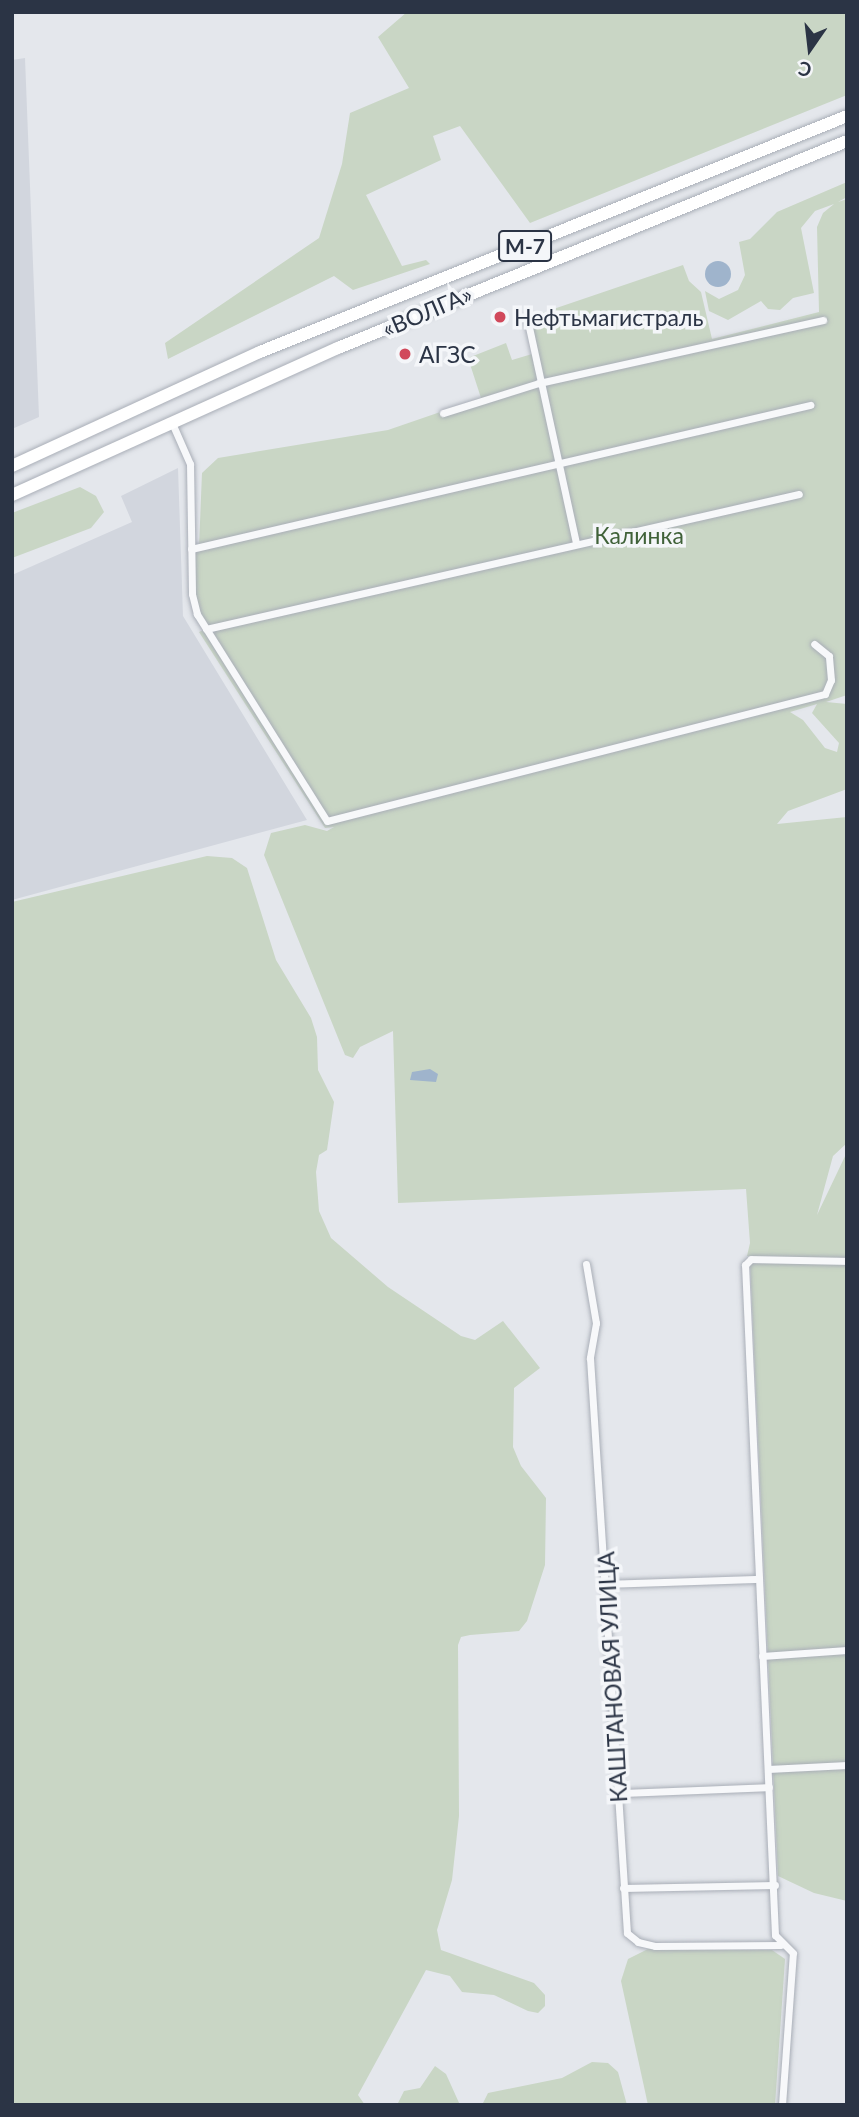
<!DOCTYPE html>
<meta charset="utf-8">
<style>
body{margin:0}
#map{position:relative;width:859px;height:2117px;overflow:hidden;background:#e4e7ec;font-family:Lato,sans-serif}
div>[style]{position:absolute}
.built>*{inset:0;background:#d2d6de}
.green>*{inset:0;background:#c9d6c5}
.water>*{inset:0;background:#9fb4cc}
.round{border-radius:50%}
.roads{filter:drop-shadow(0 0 2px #a9aeb7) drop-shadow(0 0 2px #a9aeb7)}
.minor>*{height:7px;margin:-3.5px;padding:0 3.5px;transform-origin:3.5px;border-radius:3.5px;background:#f7f8fa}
.trunk>*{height:12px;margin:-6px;padding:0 6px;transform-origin:6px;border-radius:6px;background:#fff}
.dots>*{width:19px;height:19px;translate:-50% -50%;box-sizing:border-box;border:4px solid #f4f6f9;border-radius:50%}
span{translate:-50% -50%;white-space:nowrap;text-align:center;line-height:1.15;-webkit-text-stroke:7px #f4f6f9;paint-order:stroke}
.shield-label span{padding:2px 5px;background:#f4f6f9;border:2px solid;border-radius:5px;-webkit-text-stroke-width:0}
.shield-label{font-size:21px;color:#2b3445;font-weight:700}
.street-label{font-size:23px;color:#2b3445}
.poi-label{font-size:23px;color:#2b3445}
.left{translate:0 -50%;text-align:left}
.park-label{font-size:23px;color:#3f6138}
.frame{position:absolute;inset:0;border:14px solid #2b3445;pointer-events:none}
.north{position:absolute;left:775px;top:14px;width:70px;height:70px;-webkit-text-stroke:5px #f4f6f9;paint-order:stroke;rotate:194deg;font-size:19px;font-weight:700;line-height:28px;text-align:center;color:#2b3445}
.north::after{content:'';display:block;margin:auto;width:24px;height:32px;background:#2b3445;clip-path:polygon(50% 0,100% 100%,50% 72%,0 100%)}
</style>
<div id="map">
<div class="built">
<i style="clip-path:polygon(25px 58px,39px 417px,12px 429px,12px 60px)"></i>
<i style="clip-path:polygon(178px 468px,183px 616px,307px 820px,12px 900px,12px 575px,132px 522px,121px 496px)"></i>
</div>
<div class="green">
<i style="clip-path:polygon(407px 12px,847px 12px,847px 95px,530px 223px,460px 126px,433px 136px,441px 160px,366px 195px,402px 266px,426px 260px,430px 264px,353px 290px,334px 276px,168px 359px,165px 343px,319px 238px,342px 164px,350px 113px,409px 88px,378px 37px)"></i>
<i style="clip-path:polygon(evenodd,847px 182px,847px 197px,838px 202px,847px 199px,847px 695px,826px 702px,847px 704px,847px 789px,788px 811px,777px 824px,847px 817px,847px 1143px,833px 1156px,817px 1215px,847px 1152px,847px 1259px,747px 1256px,750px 1243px,746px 1189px,398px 1203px,393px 1031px,360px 1047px,353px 1058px,345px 1055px,264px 855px,271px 833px,305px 825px,327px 831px,334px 827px,325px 828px,199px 632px,206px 629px,197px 614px,191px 549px,199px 547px,202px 473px,218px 458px,388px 430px,481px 398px,468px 358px,506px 343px,512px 360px,532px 354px,527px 318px,683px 265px,689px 281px,701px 292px,712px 339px,819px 312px,817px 227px,823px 213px,834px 204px,815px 211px,801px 228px,814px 293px,793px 298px,780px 310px,768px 309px,761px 301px,728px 320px,709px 311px,705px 291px,719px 299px,738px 290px,745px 275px,739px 242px,750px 239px,777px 212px,847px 182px,817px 704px,812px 713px,839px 743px,837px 752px,825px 748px,803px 720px,790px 712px,817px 704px)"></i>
<i style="clip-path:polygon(80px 487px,96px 496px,104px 512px,91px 528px,12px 558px,12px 513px)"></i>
<i style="clip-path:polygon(207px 856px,232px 858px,247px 868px,276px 960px,311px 1018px,317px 1037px,318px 1070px,334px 1102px,327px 1150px,319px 1155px,316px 1172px,319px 1211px,331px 1238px,388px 1287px,461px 1336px,475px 1340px,503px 1321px,540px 1368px,514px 1388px,513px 1447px,521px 1466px,546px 1498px,545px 1565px,527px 1621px,519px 1631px,470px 1635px,461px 1637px,458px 1645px,459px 1816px,452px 1880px,437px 1930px,441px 1950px,534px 1983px,545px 1995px,545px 2006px,538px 2013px,528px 2011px,494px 1995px,462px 1992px,450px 1976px,426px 1970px,358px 2095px,365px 2105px,12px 2105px,12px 902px)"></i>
<i style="clip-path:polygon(750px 1262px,847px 1264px,847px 1901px,814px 1893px,778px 1876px)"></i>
<i style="clip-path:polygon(648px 1949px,772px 1950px,785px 1959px,775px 2105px,648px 2105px,621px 1981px,628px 1959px)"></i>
<i style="clip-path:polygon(592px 2062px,608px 2063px,618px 2072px,627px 2105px,482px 2105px,488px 2093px,562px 2078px)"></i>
<i style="clip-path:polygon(435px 2066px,446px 2074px,460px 2105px,397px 2105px,404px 2091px,420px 2088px)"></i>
</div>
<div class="water">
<i class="round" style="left:705px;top:261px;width:26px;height:26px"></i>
<i style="clip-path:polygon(430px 1069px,438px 1074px,436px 1082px,410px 1080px,412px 1072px)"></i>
</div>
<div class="roads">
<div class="minor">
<i style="left:527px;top:318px;width:230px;rotate:77.7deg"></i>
<i style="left:443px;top:413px;width:101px;rotate:-17.4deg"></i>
<i style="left:539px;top:383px;width:291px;rotate:-12.5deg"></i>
<i style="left:172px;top:423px;width:45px;rotate:66.3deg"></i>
<i style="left:190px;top:464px;width:130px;rotate:89.1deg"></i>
<i style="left:192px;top:594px;width:21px;rotate:76deg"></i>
<i style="left:197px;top:614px;width:244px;rotate:57.9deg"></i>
<i style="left:327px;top:821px;width:514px;rotate:-14.31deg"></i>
<i style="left:825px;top:694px;width:15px;rotate:-67deg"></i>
<i style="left:831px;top:680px;width:24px;rotate:-95deg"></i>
<i style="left:829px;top:656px;width:19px;rotate:-141deg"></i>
<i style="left:191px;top:549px;width:636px;rotate:-13.1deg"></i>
<i style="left:206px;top:629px;width:608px;rotate:-12.83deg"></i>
<i style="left:586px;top:1264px;width:60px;rotate:80.4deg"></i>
<i style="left:596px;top:1323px;width:36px;rotate:100deg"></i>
<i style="left:590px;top:1358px;width:576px;rotate:86.32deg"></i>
<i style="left:627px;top:1933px;width:14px;rotate:39deg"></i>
<i style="left:638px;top:1942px;width:17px;rotate:13deg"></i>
<i style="left:655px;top:1946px;width:126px;rotate:-0.5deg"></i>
<i style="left:607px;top:1584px;width:152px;rotate:-1.9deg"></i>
<i style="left:762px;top:1656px;width:85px;rotate:-4deg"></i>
<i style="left:768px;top:1769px;width:79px;rotate:-2.9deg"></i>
<i style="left:620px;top:1793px;width:149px;rotate:-2.3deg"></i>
<i style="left:623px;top:1888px;width:152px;rotate:-1.1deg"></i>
<i style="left:782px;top:2105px;width:152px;rotate:-85.9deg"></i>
<i style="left:793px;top:1953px;width:25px;rotate:-135deg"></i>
<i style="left:775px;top:1935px;width:671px;rotate:-92.56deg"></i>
<i style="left:745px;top:1265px;width:8px;rotate:-45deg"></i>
<i style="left:751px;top:1259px;width:96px;rotate:1.2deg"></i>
</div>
<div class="trunk">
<i style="left:12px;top:466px;width:273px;rotate:-24.7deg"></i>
<i style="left:260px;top:352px;width:633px;rotate:-21.9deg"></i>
<i style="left:12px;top:495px;width:358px;rotate:-24.3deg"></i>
<i style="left:338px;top:348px;width:549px;rotate:-22.13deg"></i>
</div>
</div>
<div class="dots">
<i style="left:500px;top:317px;background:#d1495b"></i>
<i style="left:405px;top:354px;background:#d1495b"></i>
</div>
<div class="shield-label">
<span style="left:525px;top:246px">М-7</span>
</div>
<div class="street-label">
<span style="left:427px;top:311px;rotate:-23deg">«ВОЛГА»</span>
<span style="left:612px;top:1677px;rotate:-93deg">КАШТАНОВАЯ УЛИЦА</span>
</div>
<div class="poi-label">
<span class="left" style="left:514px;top:317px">Нефтьмагистраль</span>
<span class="left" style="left:419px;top:354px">АГЗС</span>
</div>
<div class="park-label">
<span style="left:639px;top:535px">Калинка</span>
</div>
<div class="frame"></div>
<div class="north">С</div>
</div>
